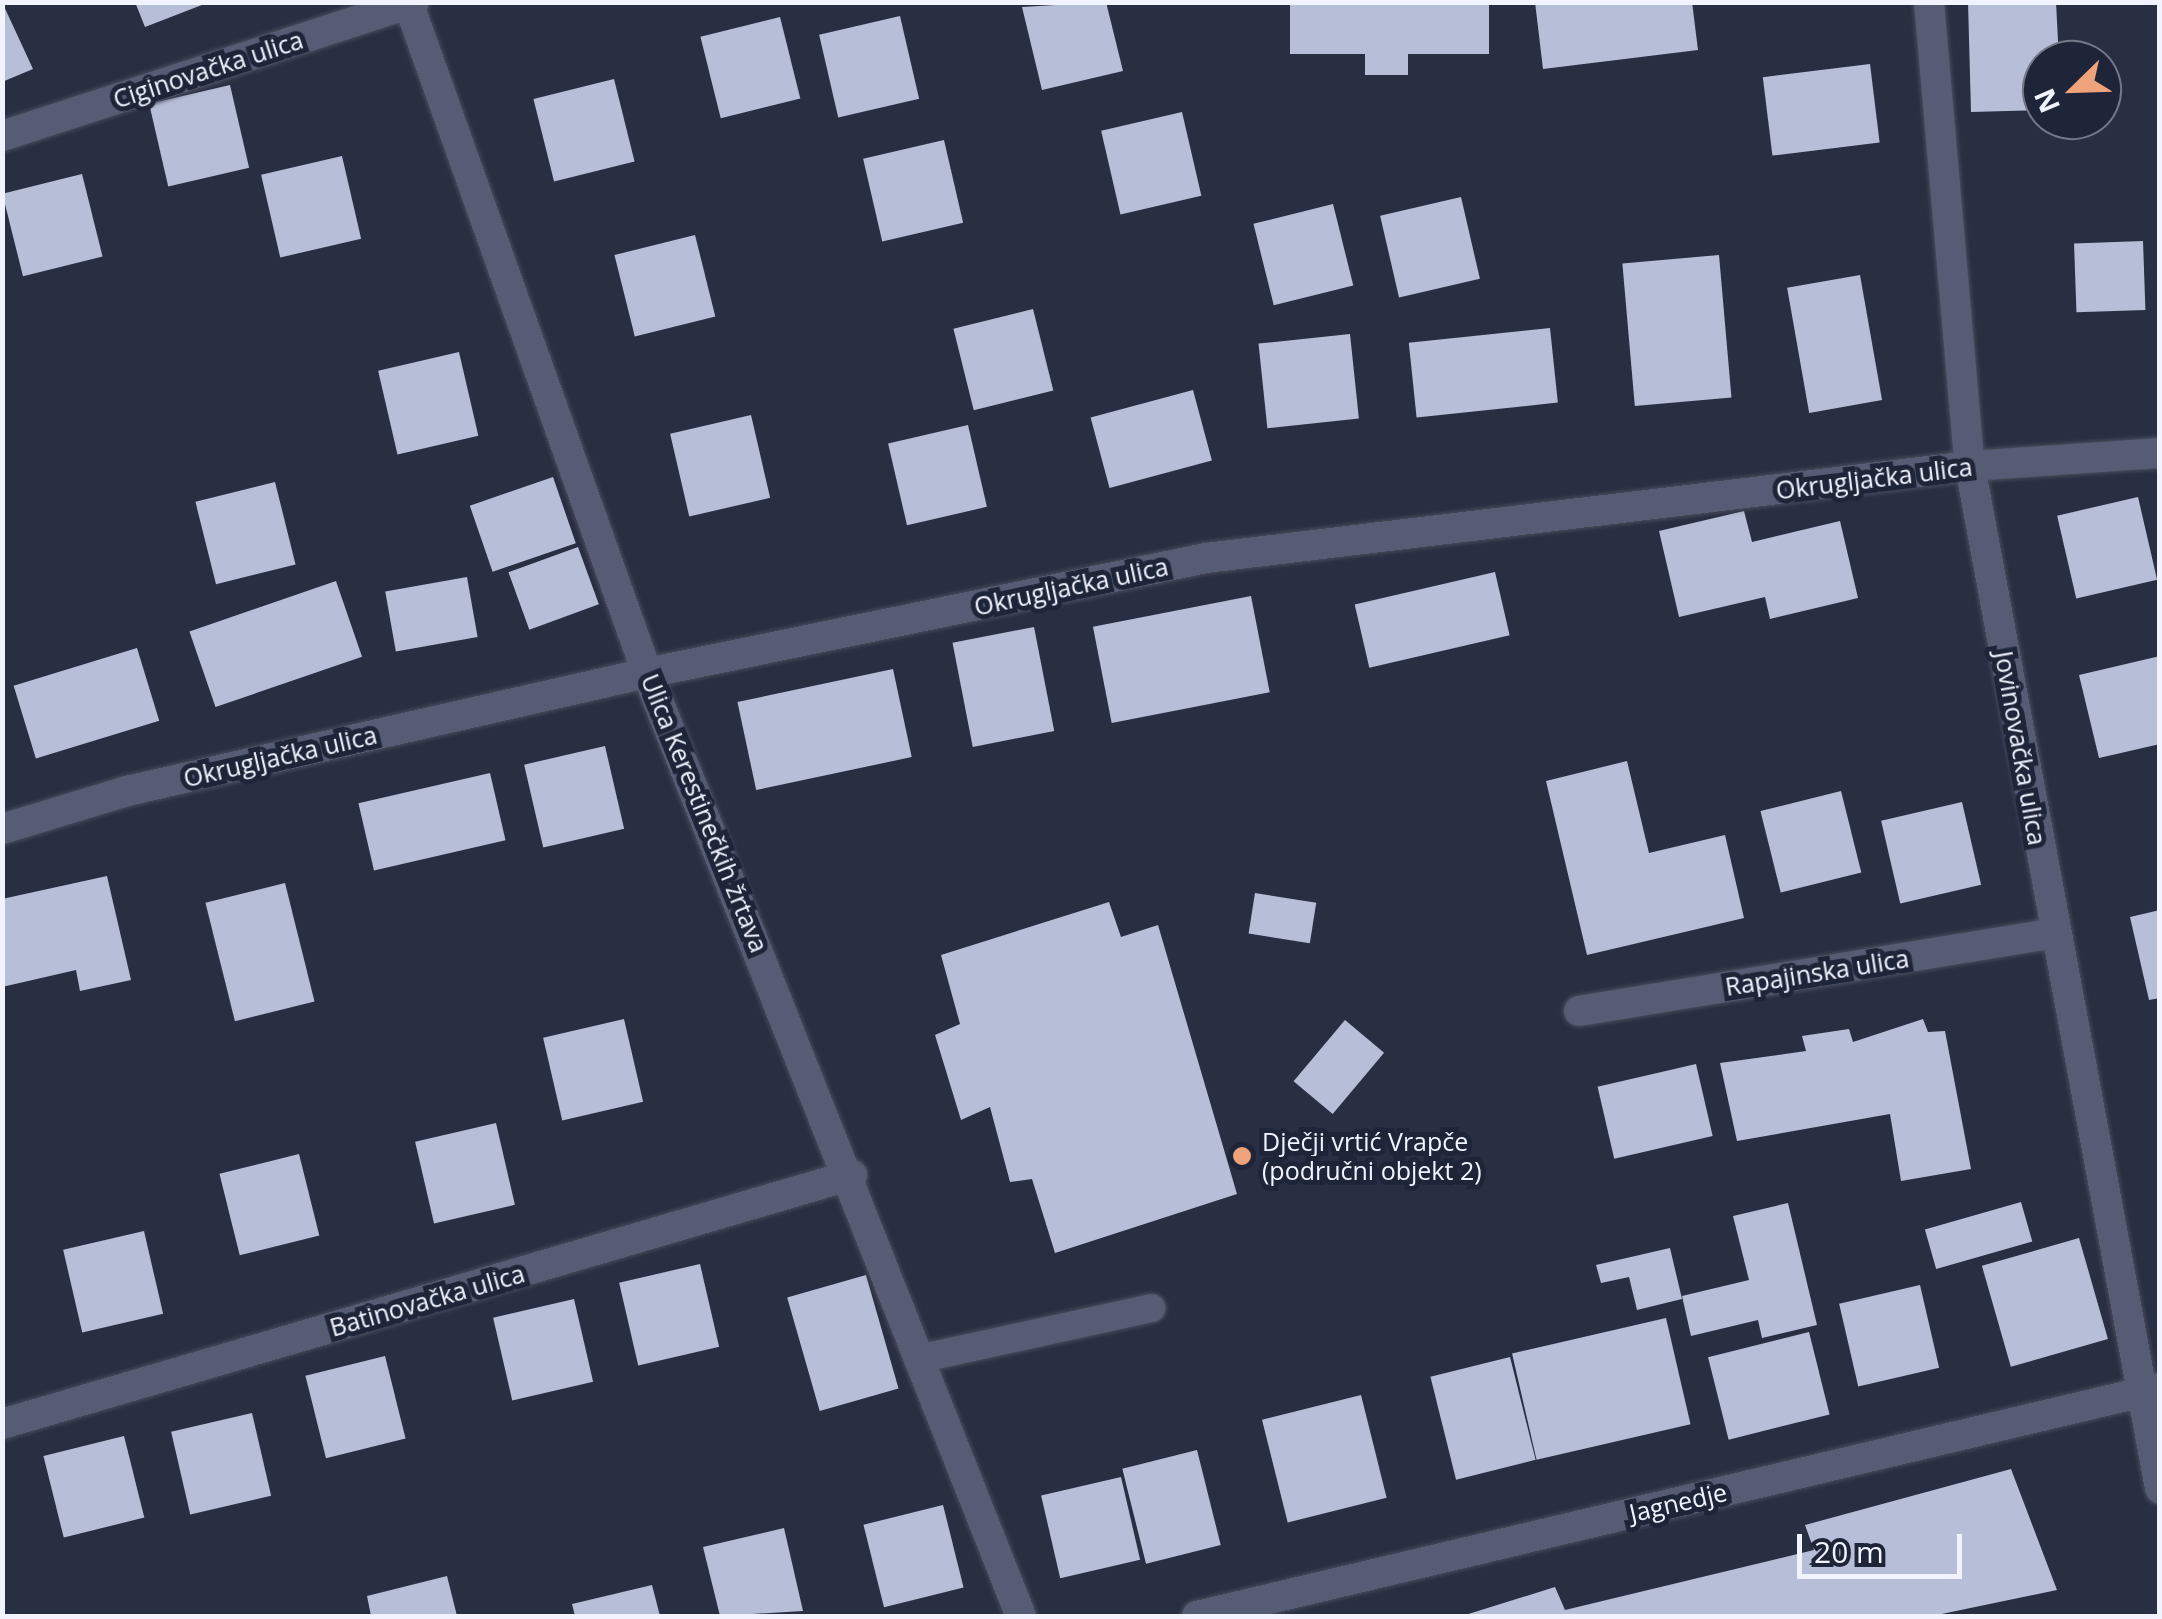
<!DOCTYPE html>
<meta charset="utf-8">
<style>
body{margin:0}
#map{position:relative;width:2162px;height:1619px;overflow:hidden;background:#292f43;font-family:"Open Sans",sans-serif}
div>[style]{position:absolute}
.building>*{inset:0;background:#b7bfd8;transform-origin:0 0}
.roads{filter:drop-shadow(0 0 2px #484c5c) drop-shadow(0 0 2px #484c5c)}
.service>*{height:28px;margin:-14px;padding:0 14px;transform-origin:14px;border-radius:14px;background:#555c73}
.minor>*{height:30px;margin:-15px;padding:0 15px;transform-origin:15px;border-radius:15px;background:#555c73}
.dots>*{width:28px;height:28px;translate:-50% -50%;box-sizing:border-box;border:5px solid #1f2538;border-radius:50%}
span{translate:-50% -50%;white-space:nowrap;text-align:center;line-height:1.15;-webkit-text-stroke:10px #1f2538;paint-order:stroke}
.street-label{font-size:25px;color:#f1f4ff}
.poi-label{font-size:25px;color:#f1f4ff}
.left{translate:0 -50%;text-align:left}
.frame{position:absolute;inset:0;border:5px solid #f1f4ff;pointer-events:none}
.north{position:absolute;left:2022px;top:40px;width:100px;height:100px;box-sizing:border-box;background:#1f2538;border:2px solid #737888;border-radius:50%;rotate:247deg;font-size:28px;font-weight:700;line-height:40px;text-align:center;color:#f1f4ff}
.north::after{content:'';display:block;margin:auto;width:35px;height:45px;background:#f0a27a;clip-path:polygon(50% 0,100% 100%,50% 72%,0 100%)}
.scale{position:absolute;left:1797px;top:1534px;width:165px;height:45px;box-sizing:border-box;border:5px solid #f1f4ff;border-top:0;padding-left:12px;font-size:30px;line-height:35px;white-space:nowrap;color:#f1f4ff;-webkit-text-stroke:8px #1f2538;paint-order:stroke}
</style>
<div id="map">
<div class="building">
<i style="clip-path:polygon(2px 2px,33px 69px,2px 82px)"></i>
<i style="clip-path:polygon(135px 2px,207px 2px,207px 3px,145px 27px)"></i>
<i style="clip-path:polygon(1106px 2px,1123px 71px,1042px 90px,1022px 7px)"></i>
<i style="clip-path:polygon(1290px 2px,1489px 2px,1489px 54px,1408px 54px,1408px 75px,1365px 75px,1365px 54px,1290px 54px)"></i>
<i style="clip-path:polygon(1535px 2px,1692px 2px,1698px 50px,1543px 69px)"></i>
<i style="clip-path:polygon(1968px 2px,2056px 2px,2059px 60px,2042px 60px,2042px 110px,1971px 112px)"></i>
<i style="left:900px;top:16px;width:85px;height:83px;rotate:77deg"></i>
<i style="left:780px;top:17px;width:84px;height:82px;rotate:76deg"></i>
<i style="left:1870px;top:64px;width:79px;height:108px;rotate:83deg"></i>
<i style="left:614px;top:79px;width:85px;height:83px;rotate:76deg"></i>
<i style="left:230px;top:85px;width:85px;height:83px;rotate:77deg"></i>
<i style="left:1182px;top:112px;width:86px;height:83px;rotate:77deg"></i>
<i style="left:944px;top:140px;width:85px;height:83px;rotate:77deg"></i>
<i style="left:342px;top:156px;width:85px;height:83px;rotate:77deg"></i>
<i style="left:82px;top:174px;width:85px;height:82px;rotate:76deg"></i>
<i style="left:1461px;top:197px;width:84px;height:83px;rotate:77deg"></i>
<i style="left:1333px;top:204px;width:84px;height:82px;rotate:76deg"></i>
<i style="left:695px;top:235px;width:84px;height:83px;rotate:76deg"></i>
<i style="left:2143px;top:241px;width:69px;height:69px;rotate:88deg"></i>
<i style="left:1719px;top:255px;width:143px;height:97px;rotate:85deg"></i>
<i style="left:1860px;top:275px;width:127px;height:74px;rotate:80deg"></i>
<i style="left:1033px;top:309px;width:84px;height:82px;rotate:76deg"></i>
<i style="left:1550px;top:328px;width:75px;height:142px;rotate:84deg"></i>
<i style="left:1350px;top:334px;width:85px;height:92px;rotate:84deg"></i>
<i style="left:459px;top:352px;width:86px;height:83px;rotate:77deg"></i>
<i style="left:1193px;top:390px;width:73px;height:106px;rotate:75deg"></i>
<i style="left:751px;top:415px;width:85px;height:83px;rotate:77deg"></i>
<i style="left:968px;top:425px;width:84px;height:82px;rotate:77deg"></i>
<i style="left:553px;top:477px;width:70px;height:88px;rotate:71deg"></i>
<i style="left:275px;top:482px;width:85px;height:82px;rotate:76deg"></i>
<i style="left:2138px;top:497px;width:85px;height:83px;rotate:77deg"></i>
<i style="clip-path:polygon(1744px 511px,1752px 542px,1840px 521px,1858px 598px,1770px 619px,1765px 597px,1679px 617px,1659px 531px)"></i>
<i style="left:578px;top:547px;width:61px;height:74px;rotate:70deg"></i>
<i style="left:1495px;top:572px;width:65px;height:144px;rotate:77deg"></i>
<i style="left:467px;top:577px;width:61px;height:83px;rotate:80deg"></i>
<i style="left:336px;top:581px;width:80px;height:155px;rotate:71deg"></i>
<i style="left:1251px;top:596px;width:98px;height:161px;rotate:79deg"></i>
<i style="left:1034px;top:627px;width:106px;height:83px;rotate:79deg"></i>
<i style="left:137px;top:648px;width:76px;height:129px;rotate:73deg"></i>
<i style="clip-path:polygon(2160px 656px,2160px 744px,2099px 758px,2079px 675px)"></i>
<i style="left:893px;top:669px;width:90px;height:159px;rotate:78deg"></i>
<i style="left:605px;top:746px;width:85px;height:83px;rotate:77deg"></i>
<i style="clip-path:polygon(1627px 761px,1649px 853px,1725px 835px,1744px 918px,1587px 955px,1546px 781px)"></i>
<i style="left:490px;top:773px;width:69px;height:135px;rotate:77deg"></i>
<i style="left:1841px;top:791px;width:84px;height:83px;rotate:76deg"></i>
<i style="left:1962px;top:802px;width:85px;height:83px;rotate:77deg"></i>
<i style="clip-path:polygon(107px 876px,131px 980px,80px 991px,76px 970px,2px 987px,2px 899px)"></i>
<i style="left:285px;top:883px;width:122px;height:82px;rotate:76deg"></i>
<i style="left:1255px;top:893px;width:62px;height:41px;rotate:9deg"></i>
<i style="clip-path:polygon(1109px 902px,1121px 937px,1158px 925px,1237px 1194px,1055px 1253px,1032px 1179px,1010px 1182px,990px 1107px,961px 1120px,935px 1035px,960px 1024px,941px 955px)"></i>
<i style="clip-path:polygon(2160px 910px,2160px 998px,2149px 1000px,2130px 917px)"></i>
<i style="left:624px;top:1019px;width:85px;height:83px;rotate:77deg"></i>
<i style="clip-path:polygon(1923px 1019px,1928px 1032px,1945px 1031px,1971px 1169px,1901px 1181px,1890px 1114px,1737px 1141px,1720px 1063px,1806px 1051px,1802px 1036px,1849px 1029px,1853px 1042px)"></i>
<i style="left:1345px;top:1020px;width:51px;height:80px;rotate:40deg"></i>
<i style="left:1696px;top:1064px;width:74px;height:101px;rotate:77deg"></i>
<i style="left:496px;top:1123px;width:84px;height:83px;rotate:77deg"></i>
<i style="left:299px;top:1154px;width:84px;height:82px;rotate:76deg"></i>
<i style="left:2021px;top:1202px;width:41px;height:100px;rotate:74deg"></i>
<i style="clip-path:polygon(1788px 1203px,1817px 1325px,1762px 1338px,1758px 1320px,1691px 1336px,1682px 1296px,1749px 1280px,1733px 1216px)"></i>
<i style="left:144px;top:1231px;width:85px;height:83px;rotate:77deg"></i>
<i style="left:2079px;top:1238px;width:105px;height:101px;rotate:74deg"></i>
<i style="clip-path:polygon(1670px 1248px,1682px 1299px,1637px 1310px,1629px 1277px,1601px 1283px,1596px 1265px)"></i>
<i style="left:700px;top:1264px;width:85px;height:83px;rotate:77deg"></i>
<i style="left:866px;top:1275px;width:118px;height:82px;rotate:74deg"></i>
<i style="left:1920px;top:1285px;width:85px;height:83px;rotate:77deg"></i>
<i style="left:574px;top:1299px;width:85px;height:83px;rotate:77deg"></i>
<i style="left:1666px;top:1318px;width:109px;height:158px;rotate:77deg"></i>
<i style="left:1809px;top:1332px;width:85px;height:104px;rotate:76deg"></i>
<i style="left:385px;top:1356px;width:85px;height:82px;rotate:76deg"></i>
<i style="left:1510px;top:1357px;width:106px;height:82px;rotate:76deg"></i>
<i style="left:1361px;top:1395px;width:106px;height:102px;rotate:76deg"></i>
<i style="left:252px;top:1413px;width:85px;height:83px;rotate:77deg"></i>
<i style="left:124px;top:1436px;width:84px;height:83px;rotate:76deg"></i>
<i style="left:1197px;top:1450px;width:98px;height:77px;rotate:76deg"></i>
<i style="clip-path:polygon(2011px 1469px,2057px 1590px,1932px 1616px,1462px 1616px,1555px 1587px,1565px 1610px,1814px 1550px,1805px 1525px)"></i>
<i style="left:1121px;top:1477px;width:85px;height:82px;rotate:77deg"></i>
<i style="left:943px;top:1505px;width:85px;height:82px;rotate:76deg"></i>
<i style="clip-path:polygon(784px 1528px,803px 1611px,720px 1616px,703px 1547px)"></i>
<i style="clip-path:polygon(447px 1576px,457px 1616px,371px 1616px,367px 1596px)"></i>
<i style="clip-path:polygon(652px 1585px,660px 1616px,575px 1616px,572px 1604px)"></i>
</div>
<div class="roads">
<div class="service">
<i style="left:918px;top:1359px;width:239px;rotate:-12.3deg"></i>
</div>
<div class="minor">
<i style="left:408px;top:2px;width:712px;rotate:70.39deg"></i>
<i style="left:647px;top:673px;width:1014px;rotate:68.37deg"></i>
<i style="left:1929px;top:2px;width:466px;rotate:85deg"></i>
<i style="left:1970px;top:466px;width:1040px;rotate:79.47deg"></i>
<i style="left:2px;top:136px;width:433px;rotate:-18deg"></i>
<i style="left:2px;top:829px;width:131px;rotate:-16.9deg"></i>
<i style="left:127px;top:791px;width:533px;rotate:-12.79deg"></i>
<i style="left:647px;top:673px;width:571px;rotate:-11.62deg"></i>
<i style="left:1206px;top:558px;width:770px;rotate:-6.87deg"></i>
<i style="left:1970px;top:466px;width:190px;rotate:-3.9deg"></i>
<i style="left:1579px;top:1011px;width:482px;rotate:-9.3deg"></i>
<i style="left:2px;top:1424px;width:886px;rotate:-16.33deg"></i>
<i style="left:1197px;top:1616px;width:990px;rotate:-13.32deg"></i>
</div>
</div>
<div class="dots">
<i style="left:1242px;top:1156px;background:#f0a27a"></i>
</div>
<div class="street-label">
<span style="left:208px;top:69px;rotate:-18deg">Ciginovačka ulica</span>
<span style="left:1874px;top:478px;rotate:-7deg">Okrugljačka ulica</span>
<span style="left:1071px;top:586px;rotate:-12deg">Okrugljačka ulica</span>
<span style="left:2021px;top:748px;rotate:80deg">Jovinovačka ulica</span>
<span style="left:280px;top:756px;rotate:-13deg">Okrugljačka ulica</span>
<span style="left:705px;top:813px;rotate:68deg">Ulica Kerestinečkih žrtava</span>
<span style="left:1817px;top:972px;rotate:-9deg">Rapajinska ulica</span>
<span style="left:427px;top:1300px;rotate:-16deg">Batinovačka ulica</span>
<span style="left:1678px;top:1502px;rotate:-13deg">Jagnedje</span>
</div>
<div class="poi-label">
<span class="left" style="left:1262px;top:1156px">Dječji vrtić Vrapče<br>(područni objekt 2)</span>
</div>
<div class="frame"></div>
<div class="north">N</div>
<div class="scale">20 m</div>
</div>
